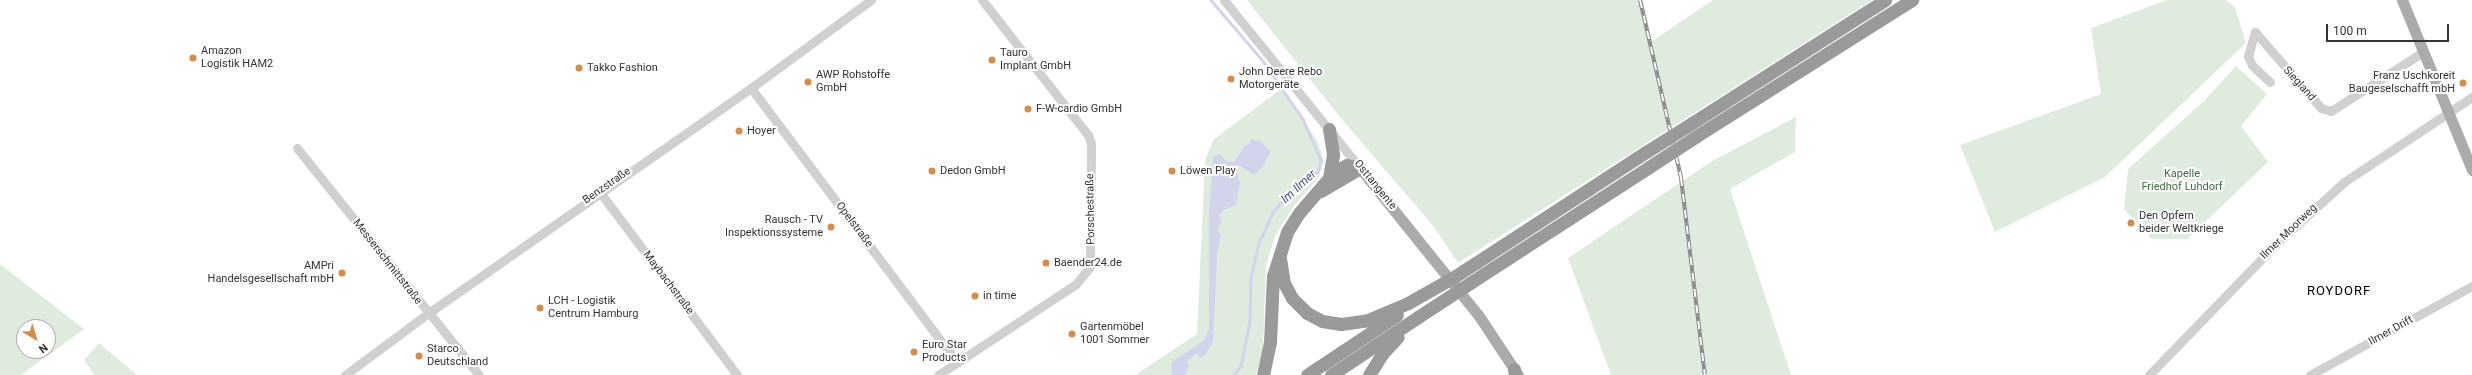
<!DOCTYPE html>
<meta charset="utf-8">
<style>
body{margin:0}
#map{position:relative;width:2472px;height:375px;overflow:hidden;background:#fff;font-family:Roboto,sans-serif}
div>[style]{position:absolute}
.green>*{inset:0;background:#e0ebe0}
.water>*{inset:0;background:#d2d4eb}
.stream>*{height:2.5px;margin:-1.25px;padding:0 1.25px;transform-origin:1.25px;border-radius:1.25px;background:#d2d4eb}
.minor>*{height:9px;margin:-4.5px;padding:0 4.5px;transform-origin:4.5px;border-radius:4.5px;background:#d0d0d0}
.major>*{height:11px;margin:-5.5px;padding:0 5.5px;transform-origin:5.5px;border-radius:5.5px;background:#ababab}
.highway>*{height:13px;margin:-6.5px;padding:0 6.5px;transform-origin:6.5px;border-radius:6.5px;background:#9a9a9a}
.rail>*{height:4px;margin-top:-2px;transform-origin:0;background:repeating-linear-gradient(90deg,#fff 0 8px,#888 0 16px);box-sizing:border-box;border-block:1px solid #888}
.highway-bridge>*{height:13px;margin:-6.5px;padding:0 6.5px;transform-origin:6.5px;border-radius:6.5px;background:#9a9a9a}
.dots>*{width:11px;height:11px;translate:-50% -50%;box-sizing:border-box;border:2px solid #fff;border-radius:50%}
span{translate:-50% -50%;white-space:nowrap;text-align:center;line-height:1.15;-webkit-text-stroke:4px #fff;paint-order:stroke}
.poi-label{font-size:11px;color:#333}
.left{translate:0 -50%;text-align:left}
.right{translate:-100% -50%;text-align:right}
.street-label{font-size:11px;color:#333}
.park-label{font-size:11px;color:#446b47}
.water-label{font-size:12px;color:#484c8e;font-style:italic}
.quarter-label{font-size:13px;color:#000;letter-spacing:1px}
.north{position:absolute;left:16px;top:319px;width:40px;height:40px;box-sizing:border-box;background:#fff;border:1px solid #adadad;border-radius:50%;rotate:142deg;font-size:11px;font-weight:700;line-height:16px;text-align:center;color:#333}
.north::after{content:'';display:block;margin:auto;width:14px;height:18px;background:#d58c4a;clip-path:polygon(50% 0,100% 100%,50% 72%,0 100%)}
.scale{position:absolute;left:2326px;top:24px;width:123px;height:18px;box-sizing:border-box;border:2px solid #333;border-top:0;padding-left:5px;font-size:12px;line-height:14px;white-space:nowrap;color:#333;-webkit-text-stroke:3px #fff;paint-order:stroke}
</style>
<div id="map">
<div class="green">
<i style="clip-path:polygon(1247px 0,1643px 0,1652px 41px,1713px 0,1872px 0,1458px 263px,1434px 227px,1339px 116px)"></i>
<i style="clip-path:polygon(2167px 0,2226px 0,2235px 7px,2246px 43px,2105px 177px,1995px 232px,1960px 145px,2101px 94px,2091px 28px)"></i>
<i style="clip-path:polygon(2236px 66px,2267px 94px,2241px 126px,2268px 162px,2187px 239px,2152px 239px,2124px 209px,2128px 169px,2205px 100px)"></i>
<i style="clip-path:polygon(1281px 89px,1318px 142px,1324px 161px,1319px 177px,1294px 206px,1275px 236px,1266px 266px,1263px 350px,1256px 375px,1135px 375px,1197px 334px,1205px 160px,1214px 139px)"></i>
<i style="clip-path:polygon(1796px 117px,1795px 152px,1730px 189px,1791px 375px,1611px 375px,1568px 258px,1712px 161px)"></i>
<i style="clip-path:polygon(evenodd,0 264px,84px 329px,21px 375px,0 375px,0 264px,24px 327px,48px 327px,48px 351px,24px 351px,24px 327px)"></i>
<i style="clip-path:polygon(99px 343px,125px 365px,137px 375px,94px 375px,84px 360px)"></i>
</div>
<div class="water">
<i style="clip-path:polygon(1251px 139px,1260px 141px,1271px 152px,1263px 166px,1254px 175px,1239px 165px,1236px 170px,1240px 183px,1236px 205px,1222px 211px,1219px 216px,1222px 221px,1217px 230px,1221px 236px,1217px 255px,1213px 342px,1205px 355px,1201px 358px,1197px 353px,1186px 362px,1189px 365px,1185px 375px,1172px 375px,1171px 363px,1204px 340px,1209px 329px,1209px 214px,1213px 157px,1220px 154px,1227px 162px,1234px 162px,1245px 146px,1250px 144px)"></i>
</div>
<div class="stream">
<i style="left:1211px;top:0;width:82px;rotate:49.5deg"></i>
<i style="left:1264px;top:62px;width:69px;rotate:55.6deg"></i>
<i style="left:1303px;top:119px;width:45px;rotate:66.3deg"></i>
<i style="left:1321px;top:160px;width:12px;rotate:104deg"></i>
<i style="left:1318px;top:172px;width:36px;rotate:143deg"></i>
<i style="left:1289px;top:194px;width:23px;rotate:131deg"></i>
<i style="left:1274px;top:211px;width:35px;rotate:115deg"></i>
<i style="left:1259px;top:243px;width:35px;rotate:103deg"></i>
<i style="left:1251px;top:277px;width:45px;rotate:91.3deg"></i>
<i style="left:1250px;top:322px;width:45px;rotate:101.6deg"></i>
<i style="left:1241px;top:366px;width:11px;rotate:128deg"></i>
</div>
<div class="minor">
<i style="left:1224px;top:0;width:216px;rotate:51deg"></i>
<i style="left:2270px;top:82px;width:25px;rotate:-137deg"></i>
<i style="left:2252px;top:65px;width:10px;rotate:-114deg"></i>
<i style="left:2248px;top:56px;width:25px;rotate:-74deg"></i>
<i style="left:2255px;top:32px;width:101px;rotate:49deg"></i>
<i style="left:2321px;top:108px;width:10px;rotate:17deg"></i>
<i style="left:2331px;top:111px;width:109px;rotate:-32.7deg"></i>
<i style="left:751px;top:88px;width:343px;rotate:53.1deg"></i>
<i style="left:297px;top:148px;width:291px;rotate:51.3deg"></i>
<i style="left:599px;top:191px;width:230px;rotate:53.1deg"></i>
<i style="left:345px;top:375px;width:102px;rotate:-36.6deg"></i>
<i style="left:427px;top:314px;width:395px;rotate:-34.9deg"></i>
<i style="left:751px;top:88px;width:149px;rotate:-36.3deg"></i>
<i style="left:938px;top:375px;width:165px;rotate:-33.4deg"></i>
<i style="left:1076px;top:284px;width:22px;rotate:-51deg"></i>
<i style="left:1090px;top:267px;width:123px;rotate:-89.5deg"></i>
<i style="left:1091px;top:144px;width:9px;rotate:-108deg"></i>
<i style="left:1088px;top:135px;width:172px;rotate:-128.1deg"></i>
<i style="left:2149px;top:375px;width:180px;rotate:-45.9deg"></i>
<i style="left:2274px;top:246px;width:95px;rotate:-42.4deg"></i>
<i style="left:2344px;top:182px;width:154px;rotate:-33.6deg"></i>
<i style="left:2310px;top:375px;width:185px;rotate:-28.8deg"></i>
</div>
<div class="major">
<i style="left:2402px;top:0;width:184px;rotate:67.6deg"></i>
<i style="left:1360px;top:168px;width:190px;rotate:51.2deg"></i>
<i style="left:1479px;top:316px;width:71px;rotate:56.5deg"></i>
</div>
<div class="highway">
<i style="left:1692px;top:123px;width:229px;rotate:-32.5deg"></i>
<i style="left:1329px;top:129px;width:26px;rotate:81deg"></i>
<i style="left:1333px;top:155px;width:22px;rotate:100deg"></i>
<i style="left:1695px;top:137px;width:257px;rotate:-32.3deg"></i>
<i style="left:1321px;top:191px;width:45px;rotate:-30.5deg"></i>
<i style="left:1280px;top:258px;width:25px;rotate:81deg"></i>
<i style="left:1284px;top:283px;width:17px;rotate:62deg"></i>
<i style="left:1292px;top:298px;width:21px;rotate:45deg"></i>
<i style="left:1307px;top:313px;width:17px;rotate:28deg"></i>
<i style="left:1322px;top:321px;width:19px;rotate:9deg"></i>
<i style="left:1341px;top:324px;width:27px;rotate:-8deg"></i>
<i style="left:1368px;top:320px;width:43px;rotate:-23deg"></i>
<i style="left:1493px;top:268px;width:186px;rotate:-32.9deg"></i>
<i style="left:1454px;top:277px;width:229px;rotate:-33.1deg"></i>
<i style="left:1514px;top:369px;width:6px;rotate:81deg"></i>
<i style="left:1263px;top:375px;width:34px;rotate:-78deg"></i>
<i style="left:1270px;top:342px;width:66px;rotate:-87.4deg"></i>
<i style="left:1273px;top:276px;width:46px;rotate:-72.3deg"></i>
<i style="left:1287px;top:232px;width:22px;rotate:-58deg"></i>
<i style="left:1299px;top:213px;width:55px;rotate:-49.4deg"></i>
<i style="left:1335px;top:171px;width:13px;rotate:-27deg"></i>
<i style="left:1347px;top:165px;width:13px;rotate:13deg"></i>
<i style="left:1307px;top:375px;width:108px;rotate:-33.7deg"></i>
<i style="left:1331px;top:375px;width:105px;rotate:-33.7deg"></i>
<i style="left:1369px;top:375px;width:25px;rotate:-58deg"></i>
<i style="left:1382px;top:354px;width:23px;rotate:-47deg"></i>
</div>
<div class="rail">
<i style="left:1640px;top:0;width:183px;rotate:77deg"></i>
<i style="left:1681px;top:178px;width:198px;rotate:83.1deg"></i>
</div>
<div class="highway-bridge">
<i style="left:1646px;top:152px;width:54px;rotate:-32.2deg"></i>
<i style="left:1649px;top:167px;width:55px;rotate:-33.1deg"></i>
<i style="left:1408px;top:303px;width:53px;rotate:-29.5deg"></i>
<i style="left:1418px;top:317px;width:90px;rotate:-33.2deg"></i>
</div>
<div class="dots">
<i style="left:193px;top:58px;background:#d58c4a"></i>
<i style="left:992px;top:60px;background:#d58c4a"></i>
<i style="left:579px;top:68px;background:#d58c4a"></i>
<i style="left:1231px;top:79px;background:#d58c4a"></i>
<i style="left:808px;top:82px;background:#d58c4a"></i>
<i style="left:2463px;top:83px;background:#d58c4a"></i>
<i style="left:1028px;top:109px;background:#d58c4a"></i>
<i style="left:739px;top:131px;background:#d58c4a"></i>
<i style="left:932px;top:171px;background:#d58c4a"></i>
<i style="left:1172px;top:171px;background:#d58c4a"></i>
<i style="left:2131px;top:223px;background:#d58c4a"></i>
<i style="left:831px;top:227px;background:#d58c4a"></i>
<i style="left:1046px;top:263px;background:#d58c4a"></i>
<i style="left:342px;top:273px;background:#d58c4a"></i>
<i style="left:975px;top:296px;background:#d58c4a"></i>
<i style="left:540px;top:308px;background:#d58c4a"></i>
<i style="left:1072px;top:334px;background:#d58c4a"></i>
<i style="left:914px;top:352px;background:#d58c4a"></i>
<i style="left:419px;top:356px;background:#d58c4a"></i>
</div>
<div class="poi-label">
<span class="left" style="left:201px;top:58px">Amazon<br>Logistik HAM2</span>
<span class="left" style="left:1000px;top:60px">Tauro<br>Implant GmbH</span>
<span class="left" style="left:587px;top:68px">Takko Fashion</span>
<span class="left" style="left:1239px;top:79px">John Deere Rebo<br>Motorgeräte</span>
<span class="left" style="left:816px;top:82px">AWP Rohstoffe<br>GmbH</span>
<span class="right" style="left:2455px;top:83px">Franz Uschkoreit<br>Baugeselschafft mbH</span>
<span class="left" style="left:1036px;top:109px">F-W-cardio GmbH</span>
<span class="left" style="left:747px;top:131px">Hoyer</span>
<span class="left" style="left:940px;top:171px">Dedon GmbH</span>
<span class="left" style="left:1180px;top:171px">Löwen Play</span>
<span class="left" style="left:2139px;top:223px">Den Opfern<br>beider Weltkriege</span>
<span class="right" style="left:823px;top:227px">Rausch - TV<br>Inspektionssysteme</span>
<span class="left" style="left:1054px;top:263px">Baender24.de</span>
<span class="right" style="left:334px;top:273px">AMPri<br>Handelsgesellschaft mbH</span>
<span class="left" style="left:983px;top:296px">in time</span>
<span class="left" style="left:548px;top:308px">LCH - Logistik<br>Centrum Hamburg</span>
<span class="left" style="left:1080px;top:334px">Gartenmöbel<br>1001 Sommer</span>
<span class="left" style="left:922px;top:352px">Euro Star<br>Products</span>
<span class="left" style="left:427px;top:356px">Starco<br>Deutschland</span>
</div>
<div class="street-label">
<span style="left:2299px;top:84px;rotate:48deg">Siegland</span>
<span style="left:1375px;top:185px;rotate:51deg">Osttangente</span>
<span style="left:607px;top:186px;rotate:-35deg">Benzstraße</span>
<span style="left:1091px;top:209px;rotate:-91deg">Porschestraße</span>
<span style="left:854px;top:225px;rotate:53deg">Opelstraße</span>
<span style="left:2289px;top:232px;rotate:-44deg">Ilmer Moorweg</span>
<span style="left:387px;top:262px;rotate:52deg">Messerschmittstraße</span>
<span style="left:668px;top:283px;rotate:53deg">Maybachstraße</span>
<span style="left:2391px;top:331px;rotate:-29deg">Ilmer Drift</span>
</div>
<div class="park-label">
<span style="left:2182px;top:181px">Kapelle<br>Friedhof Luhdorf</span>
</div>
<div class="water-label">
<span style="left:1299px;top:187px;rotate:-43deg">Im Ilmer</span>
</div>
<div class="quarter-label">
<span style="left:2339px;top:291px">ROYDORF</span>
</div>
<div class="north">N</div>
<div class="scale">100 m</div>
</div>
